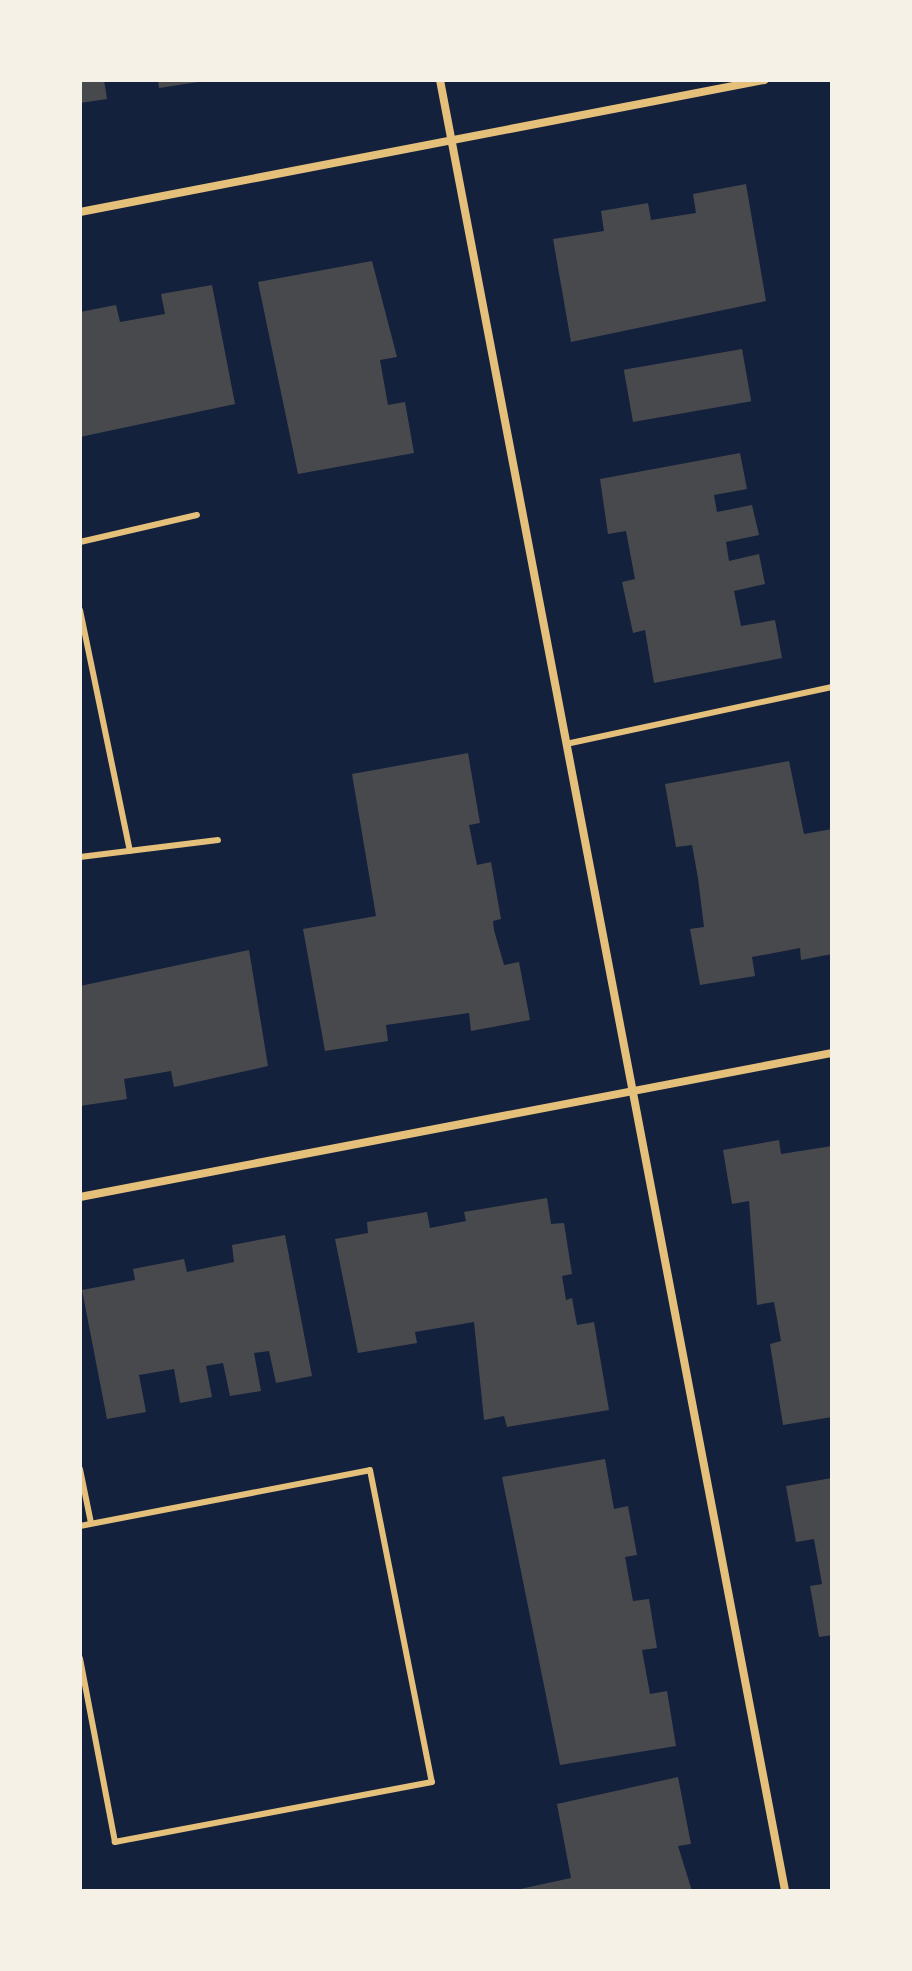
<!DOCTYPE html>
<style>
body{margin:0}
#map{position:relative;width:912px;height:1971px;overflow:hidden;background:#14213d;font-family:"Noto Sans",sans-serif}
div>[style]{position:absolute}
.building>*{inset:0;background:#48494c;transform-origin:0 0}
.service>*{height:6px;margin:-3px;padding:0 3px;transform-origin:3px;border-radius:3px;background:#e5c07b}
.minor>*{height:8px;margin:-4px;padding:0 4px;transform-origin:4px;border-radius:4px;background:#e5c07b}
span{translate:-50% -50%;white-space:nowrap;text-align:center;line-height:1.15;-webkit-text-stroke:7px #f6f1e7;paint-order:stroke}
.frame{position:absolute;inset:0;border:82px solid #f6f1e7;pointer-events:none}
</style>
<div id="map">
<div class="building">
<i style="clip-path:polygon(80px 80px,104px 80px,107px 99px,80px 103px)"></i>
<i style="clip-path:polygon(158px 80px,198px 80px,198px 82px,159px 88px)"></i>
<i style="clip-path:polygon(746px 184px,766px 301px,571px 342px,553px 239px,604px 231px,601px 211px,648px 203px,651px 220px,696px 213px,693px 194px)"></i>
<i style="clip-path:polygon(372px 261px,397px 357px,380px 360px,388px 405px,405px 402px,414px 453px,298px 474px,258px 282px)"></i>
<i style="clip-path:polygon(212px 285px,235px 404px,80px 437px,80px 312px,116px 305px,120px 322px,165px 314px,161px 294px)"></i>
<i style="left:742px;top:349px;width:53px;height:120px;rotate:80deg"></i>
<i style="clip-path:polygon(740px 453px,747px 489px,714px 495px,717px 512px,752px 505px,759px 535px,726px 542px,729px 561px,759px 554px,765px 584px,734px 591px,741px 626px,775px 620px,782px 658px,654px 683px,645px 630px,633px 633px,622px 582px,635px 579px,626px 531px,608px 534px,600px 479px)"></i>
<i style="clip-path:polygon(468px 753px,480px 823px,469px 825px,477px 865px,491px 862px,501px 919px,493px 921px,494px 930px,504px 965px,519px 962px,530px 1020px,471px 1031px,469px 1013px,386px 1025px,388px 1041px,325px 1051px,303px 929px,376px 916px,352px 774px)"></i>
<i style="clip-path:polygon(789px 761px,804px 834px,832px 829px,832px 954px,801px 960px,800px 948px,752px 957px,755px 976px,700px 985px,690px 929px,704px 927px,698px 878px,692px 845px,676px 847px,665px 784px)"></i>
<i style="clip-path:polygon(249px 950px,268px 1066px,174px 1087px,171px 1071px,124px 1079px,127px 1099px,80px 1106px,80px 986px)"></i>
<i style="clip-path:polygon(779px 1140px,781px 1154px,832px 1146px,832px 1417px,783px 1425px,770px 1344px,781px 1341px,774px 1302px,757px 1305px,749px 1201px,732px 1204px,723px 1150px)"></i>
<i style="clip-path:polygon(547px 1198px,551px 1224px,564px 1223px,572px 1274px,562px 1276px,566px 1300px,572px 1298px,577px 1325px,594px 1322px,609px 1410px,507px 1427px,504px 1416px,484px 1420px,474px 1322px,415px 1332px,417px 1343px,358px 1353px,335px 1239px,368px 1233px,367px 1222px,427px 1212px,430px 1228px,466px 1221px,464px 1212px)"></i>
<i style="clip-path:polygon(285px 1235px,312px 1376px,276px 1383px,269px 1351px,254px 1353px,261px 1391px,230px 1396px,223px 1363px,206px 1366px,212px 1397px,180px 1403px,174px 1369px,139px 1375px,146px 1412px,107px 1419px,82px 1290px,135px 1280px,133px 1269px,184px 1259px,187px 1272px,234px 1262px,232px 1245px)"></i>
<i style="clip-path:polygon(605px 1459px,614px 1509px,628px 1506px,637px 1555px,625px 1557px,633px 1601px,649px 1599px,657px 1648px,642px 1650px,650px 1694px,667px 1691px,676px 1746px,560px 1765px,502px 1477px)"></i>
<i style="clip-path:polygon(832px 1478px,832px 1635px,819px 1637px,810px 1586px,822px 1584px,814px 1539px,796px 1542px,786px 1486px)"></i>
<i style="clip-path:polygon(678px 1777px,691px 1844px,678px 1846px,692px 1891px,511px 1891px,571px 1878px,557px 1804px)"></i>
</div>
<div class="service">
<i style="left:80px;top:542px;width:120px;rotate:-13deg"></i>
<i style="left:80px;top:610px;width:246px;rotate:78.3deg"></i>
<i style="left:566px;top:744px;width:272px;rotate:-12.1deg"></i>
<i style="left:80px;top:857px;width:139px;rotate:-7deg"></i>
<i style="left:80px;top:1469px;width:55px;rotate:78.5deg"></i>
<i style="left:80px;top:1526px;width:295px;rotate:-10.9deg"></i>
<i style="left:370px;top:1470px;width:318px;rotate:78.8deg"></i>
<i style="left:432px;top:1782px;width:323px;rotate:169.3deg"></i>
<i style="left:115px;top:1842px;width:187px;rotate:-100.8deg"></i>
</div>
<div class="minor">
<i style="left:440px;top:80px;width:1844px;rotate:79.21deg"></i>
<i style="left:80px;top:212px;width:697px;rotate:-10.92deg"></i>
<i style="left:80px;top:1197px;width:766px;rotate:-10.84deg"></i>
</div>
<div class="frame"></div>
</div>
